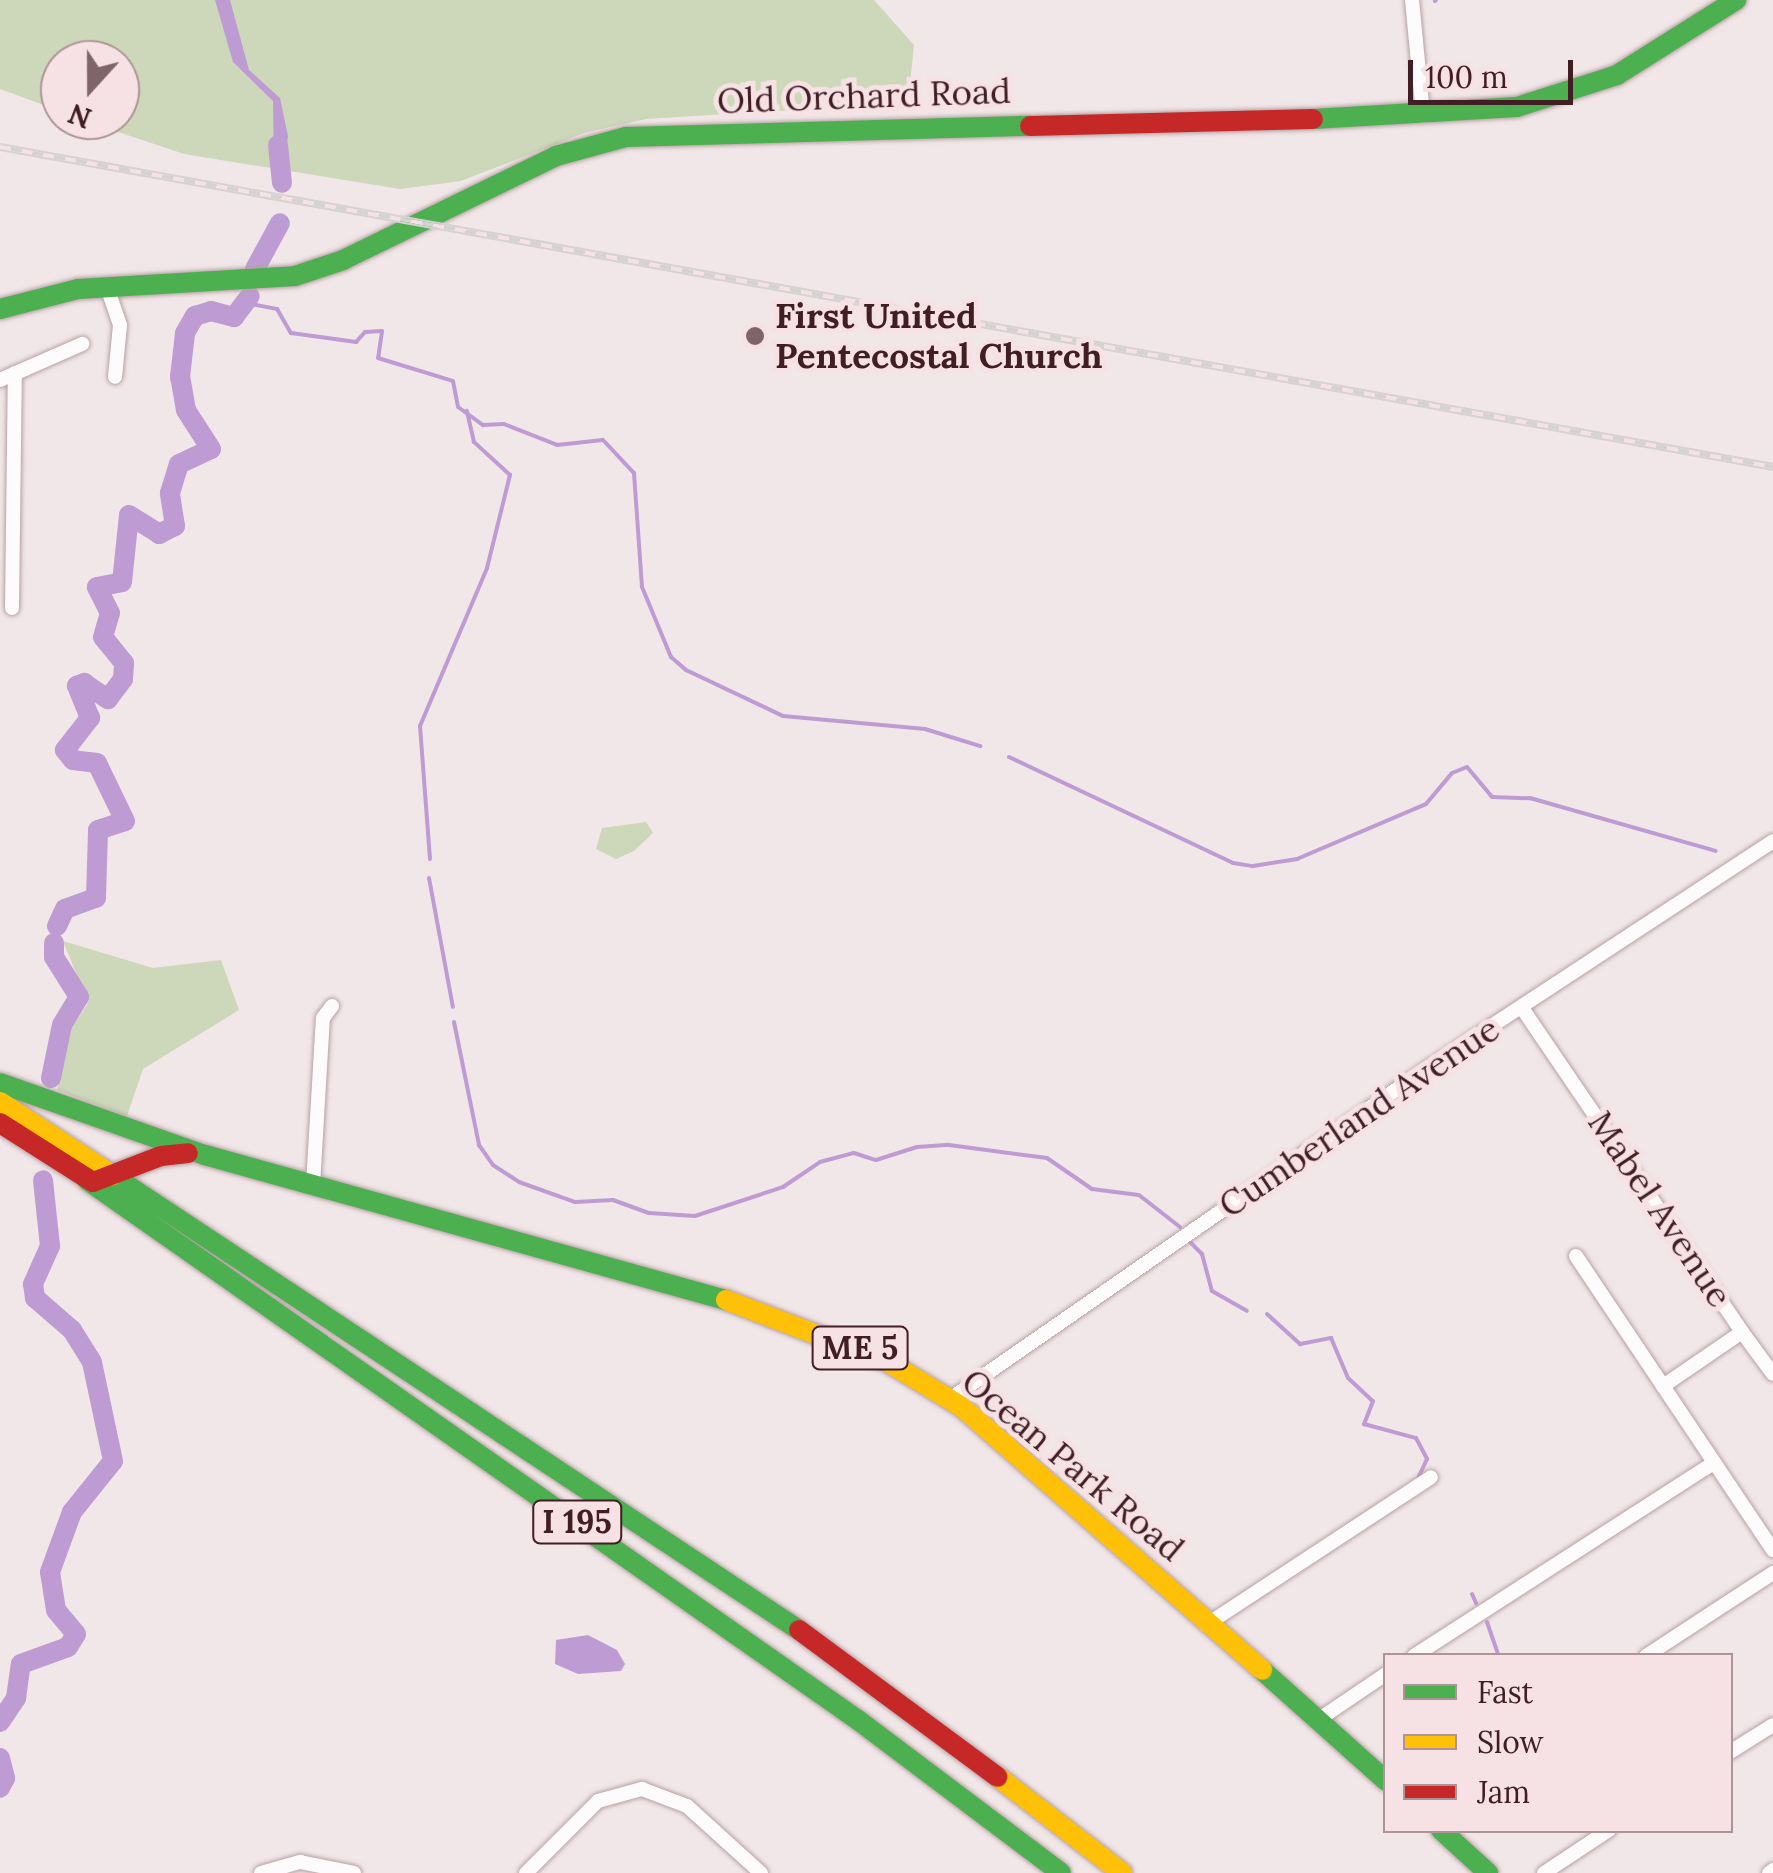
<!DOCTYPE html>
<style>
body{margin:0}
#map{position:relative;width:1773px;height:1873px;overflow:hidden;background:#f2e7e8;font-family:Lora,serif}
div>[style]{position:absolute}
.green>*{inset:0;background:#cdd7b9}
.water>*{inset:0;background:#bf9bd4}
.stream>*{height:4px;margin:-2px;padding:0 2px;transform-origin:2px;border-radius:2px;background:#bf9bd4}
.river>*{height:20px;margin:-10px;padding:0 10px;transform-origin:10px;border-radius:10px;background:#bf9bd4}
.roads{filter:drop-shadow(0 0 2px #b6a1a4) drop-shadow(0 0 2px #b6a1a4)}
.street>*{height:14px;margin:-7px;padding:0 7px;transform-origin:7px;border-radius:7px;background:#fdfbfc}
.fast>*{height:20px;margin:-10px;padding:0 10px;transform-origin:10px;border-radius:10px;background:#4caf50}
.slow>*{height:20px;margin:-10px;padding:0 10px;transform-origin:10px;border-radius:10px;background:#ffc107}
.jam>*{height:20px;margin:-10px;padding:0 10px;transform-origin:10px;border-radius:10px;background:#c62828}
.rail>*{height:8px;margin-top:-4px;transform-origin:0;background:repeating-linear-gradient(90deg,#f6e2e5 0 11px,#d6d2d2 0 22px);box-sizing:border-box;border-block:2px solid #d6d2d2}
.dots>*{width:28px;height:28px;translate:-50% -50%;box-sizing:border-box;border:5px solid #f6e2e5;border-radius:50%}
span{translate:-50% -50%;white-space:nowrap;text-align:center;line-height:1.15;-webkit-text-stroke:10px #f6e2e5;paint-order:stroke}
.shield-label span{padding:2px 8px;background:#f6e2e5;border:2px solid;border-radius:8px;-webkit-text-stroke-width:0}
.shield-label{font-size:32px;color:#411e24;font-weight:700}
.street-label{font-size:35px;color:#411e24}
.poi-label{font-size:35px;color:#411e24;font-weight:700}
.left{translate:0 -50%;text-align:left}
.legend{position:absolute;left:1383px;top:1653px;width:350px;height:180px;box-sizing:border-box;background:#f6e2e5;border:2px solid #ae9498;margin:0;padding:12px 18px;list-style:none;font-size:30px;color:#411e24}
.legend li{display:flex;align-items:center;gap:20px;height:50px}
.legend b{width:50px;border:2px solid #ae9498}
.north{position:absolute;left:40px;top:40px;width:100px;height:100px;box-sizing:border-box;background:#f6e2e5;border:2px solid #ae9498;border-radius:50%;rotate:201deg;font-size:28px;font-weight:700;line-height:40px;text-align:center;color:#411e24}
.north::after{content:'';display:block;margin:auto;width:35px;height:45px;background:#7f6469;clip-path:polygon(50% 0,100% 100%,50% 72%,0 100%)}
.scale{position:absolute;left:1408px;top:60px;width:165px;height:45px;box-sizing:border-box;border:5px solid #411e24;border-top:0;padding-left:12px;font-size:30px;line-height:35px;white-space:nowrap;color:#411e24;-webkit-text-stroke:8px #f6e2e5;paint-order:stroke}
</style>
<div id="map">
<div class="green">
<i style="clip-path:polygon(0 0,874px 0,914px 45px,908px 103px,646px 119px,584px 133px,461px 181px,400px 189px,184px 154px,82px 120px,120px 120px,120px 60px,60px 60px,60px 111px,0 89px)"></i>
<i style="clip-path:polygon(646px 822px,653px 833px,634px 851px,616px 859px,596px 849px,602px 828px)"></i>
<i style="clip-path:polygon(63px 941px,153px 968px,221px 960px,239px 1010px,143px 1069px,127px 1116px,57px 1090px,71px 1029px,88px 1003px)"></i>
</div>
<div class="water">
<i style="clip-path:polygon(215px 0,230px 0,249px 70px,280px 98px,288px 136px,284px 171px,274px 169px,273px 101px,233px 62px)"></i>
<i style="clip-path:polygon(588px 1635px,617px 1650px,625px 1664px,621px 1671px,578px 1674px,555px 1664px,556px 1640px)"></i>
</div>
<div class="stream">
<i style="left:1435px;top:1px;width:1px;rotate:-45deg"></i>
<i style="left:246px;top:303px;width:32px;rotate:11deg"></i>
<i style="left:277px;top:309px;width:28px;rotate:60deg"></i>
<i style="left:291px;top:333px;width:66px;rotate:7.9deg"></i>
<i style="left:356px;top:342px;width:13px;rotate:-48deg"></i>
<i style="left:365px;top:332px;width:17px;rotate:-3deg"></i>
<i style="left:382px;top:331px;width:27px;rotate:98deg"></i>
<i style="left:378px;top:358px;width:78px;rotate:17deg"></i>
<i style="left:453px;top:381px;width:26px;rotate:79deg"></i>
<i style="left:458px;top:407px;width:31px;rotate:36deg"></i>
<i style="left:483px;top:425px;width:21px;rotate:-3deg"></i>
<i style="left:504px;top:424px;width:57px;rotate:21.6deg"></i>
<i style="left:557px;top:445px;width:46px;rotate:-6.2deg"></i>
<i style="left:603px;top:440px;width:45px;rotate:46.8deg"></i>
<i style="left:634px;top:473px;width:114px;rotate:86deg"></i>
<i style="left:642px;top:587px;width:76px;rotate:67.5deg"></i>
<i style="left:671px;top:657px;width:20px;rotate:41deg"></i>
<i style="left:686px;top:670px;width:107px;rotate:25.4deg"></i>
<i style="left:783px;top:716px;width:143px;rotate:5.2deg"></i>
<i style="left:925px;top:729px;width:58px;rotate:17.2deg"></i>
<i style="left:1009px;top:757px;width:248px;rotate:25.3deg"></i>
<i style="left:1233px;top:863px;width:20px;rotate:9deg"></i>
<i style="left:1253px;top:866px;width:45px;rotate:-9deg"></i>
<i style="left:1297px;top:859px;width:140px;rotate:-23.1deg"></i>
<i style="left:1426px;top:804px;width:40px;rotate:-50deg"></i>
<i style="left:1452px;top:773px;width:16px;rotate:-22deg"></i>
<i style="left:1467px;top:767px;width:39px;rotate:50deg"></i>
<i style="left:1492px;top:797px;width:38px;rotate:2deg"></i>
<i style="left:1530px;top:798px;width:193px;rotate:15.9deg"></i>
<i style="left:430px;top:859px;width:133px;rotate:-94.3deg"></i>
<i style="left:420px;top:726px;width:172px;rotate:-67deg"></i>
<i style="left:487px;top:568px;width:96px;rotate:-76.1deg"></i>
<i style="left:510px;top:475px;width:49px;rotate:-137.5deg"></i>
<i style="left:474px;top:442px;width:32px;rotate:-103deg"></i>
<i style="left:429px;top:878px;width:131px;rotate:79.5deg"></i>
<i style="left:454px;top:1022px;width:126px;rotate:78.5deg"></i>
<i style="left:479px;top:1145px;width:24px;rotate:55deg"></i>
<i style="left:493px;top:1165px;width:31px;rotate:33deg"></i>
<i style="left:519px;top:1182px;width:59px;rotate:19.7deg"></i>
<i style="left:575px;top:1202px;width:38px;rotate:-3deg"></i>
<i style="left:613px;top:1200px;width:38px;rotate:20deg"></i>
<i style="left:649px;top:1213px;width:46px;rotate:3.7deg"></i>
<i style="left:695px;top:1216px;width:93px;rotate:-18.2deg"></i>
<i style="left:783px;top:1187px;width:45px;rotate:-34deg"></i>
<i style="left:820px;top:1162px;width:35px;rotate:-15deg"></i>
<i style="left:854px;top:1153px;width:23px;rotate:18deg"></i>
<i style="left:876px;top:1160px;width:43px;rotate:-17.6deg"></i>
<i style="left:917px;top:1147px;width:32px;rotate:-4deg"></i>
<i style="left:949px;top:1145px;width:99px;rotate:7.6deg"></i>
<i style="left:1047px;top:1158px;width:55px;rotate:34.6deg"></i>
<i style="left:1092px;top:1189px;width:47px;rotate:7.3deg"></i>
<i style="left:1139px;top:1195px;width:52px;rotate:38deg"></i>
<i style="left:1189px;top:1241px;width:18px;rotate:45deg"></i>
<i style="left:1202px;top:1254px;width:38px;rotate:75deg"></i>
<i style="left:1212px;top:1291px;width:40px;rotate:29.7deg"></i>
<i style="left:1267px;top:1314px;width:45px;rotate:42.3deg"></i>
<i style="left:1300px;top:1344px;width:32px;rotate:-11deg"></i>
<i style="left:1331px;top:1338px;width:43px;rotate:67deg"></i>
<i style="left:1348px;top:1378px;width:34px;rotate:43deg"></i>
<i style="left:1373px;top:1401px;width:25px;rotate:111deg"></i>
<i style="left:1364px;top:1424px;width:54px;rotate:15.1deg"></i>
<i style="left:1416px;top:1438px;width:24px;rotate:62deg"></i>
<i style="left:1427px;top:1459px;width:21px;rotate:115deg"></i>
<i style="left:1472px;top:1594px;width:10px;rotate:66deg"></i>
<i style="left:1487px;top:1622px;width:36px;rotate:71deg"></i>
</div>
<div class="river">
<i style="left:278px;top:145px;width:38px;rotate:84deg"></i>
<i style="left:255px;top:269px;width:52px;rotate:-61.5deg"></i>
<i style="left:57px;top:926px;width:19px;rotate:-65deg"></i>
<i style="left:65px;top:909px;width:33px;rotate:-20deg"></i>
<i style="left:96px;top:898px;width:68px;rotate:-88.3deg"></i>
<i style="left:98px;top:830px;width:28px;rotate:-18deg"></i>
<i style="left:125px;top:821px;width:64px;rotate:-115.8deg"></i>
<i style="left:97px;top:763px;width:24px;rotate:-173deg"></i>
<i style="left:73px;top:760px;width:13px;rotate:-129deg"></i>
<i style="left:65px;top:750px;width:41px;rotate:-52deg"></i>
<i style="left:90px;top:718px;width:35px;rotate:-112deg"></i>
<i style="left:77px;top:686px;width:8px;rotate:-23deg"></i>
<i style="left:84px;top:683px;width:29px;rotate:34deg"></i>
<i style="left:108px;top:699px;width:25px;rotate:-53deg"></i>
<i style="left:123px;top:679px;width:16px;rotate:-86deg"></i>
<i style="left:124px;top:663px;width:33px;rotate:-129deg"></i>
<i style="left:103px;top:637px;width:25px;rotate:-74deg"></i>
<i style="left:110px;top:613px;width:29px;rotate:-117deg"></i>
<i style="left:97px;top:587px;width:25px;rotate:-11deg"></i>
<i style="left:122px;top:582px;width:67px;rotate:-84deg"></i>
<i style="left:129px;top:515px;width:36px;rotate:32deg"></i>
<i style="left:159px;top:534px;width:18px;rotate:-27deg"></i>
<i style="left:175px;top:526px;width:33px;rotate:-99deg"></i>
<i style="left:170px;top:493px;width:30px;rotate:-73deg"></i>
<i style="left:179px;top:464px;width:35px;rotate:-25deg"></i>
<i style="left:211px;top:449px;width:46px;rotate:-122.7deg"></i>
<i style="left:186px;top:410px;width:34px;rotate:-100deg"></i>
<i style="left:180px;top:377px;width:44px;rotate:-83.5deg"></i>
<i style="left:185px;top:333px;width:20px;rotate:-60deg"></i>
<i style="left:195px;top:316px;width:17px;rotate:-17deg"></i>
<i style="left:211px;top:311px;width:24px;rotate:15deg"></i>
<i style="left:234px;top:317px;width:26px;rotate:-53deg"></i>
<i style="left:51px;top:1078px;width:54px;rotate:-78.3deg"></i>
<i style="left:62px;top:1025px;width:33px;rotate:-59deg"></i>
<i style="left:79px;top:997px;width:47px;rotate:-122deg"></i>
<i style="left:54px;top:957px;width:14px;rotate:-90deg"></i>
<i style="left:0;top:1722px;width:29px;rotate:-56deg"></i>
<i style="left:16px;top:1698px;width:34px;rotate:-82deg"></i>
<i style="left:21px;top:1664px;width:50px;rotate:-19.9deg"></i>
<i style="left:68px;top:1647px;width:15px;rotate:-58deg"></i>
<i style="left:76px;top:1634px;width:31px;rotate:-130deg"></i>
<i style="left:56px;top:1610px;width:38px;rotate:-99deg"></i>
<i style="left:50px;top:1572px;width:64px;rotate:-69.9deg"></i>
<i style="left:72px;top:1512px;width:65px;rotate:-51.2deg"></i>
<i style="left:113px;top:1461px;width:101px;rotate:-102deg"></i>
<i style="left:92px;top:1362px;width:38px;rotate:-122deg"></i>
<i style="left:72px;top:1330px;width:49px;rotate:-139.1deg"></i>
<i style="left:35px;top:1298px;width:14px;rotate:-98deg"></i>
<i style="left:33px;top:1284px;width:42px;rotate:-65.9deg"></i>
<i style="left:50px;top:1246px;width:66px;rotate:-96.1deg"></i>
<i style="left:0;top:1758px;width:21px;rotate:76deg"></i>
<i style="left:5px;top:1778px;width:11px;rotate:117deg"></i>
</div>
<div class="roads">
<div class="street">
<i style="left:1412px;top:0;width:116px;rotate:84.5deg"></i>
<i style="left:107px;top:287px;width:40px;rotate:71.1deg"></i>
<i style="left:120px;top:325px;width:52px;rotate:95.5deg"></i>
<i style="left:0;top:380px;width:90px;rotate:-23.7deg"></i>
<i style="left:12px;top:608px;width:235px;rotate:-89.3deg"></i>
<i style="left:1522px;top:1008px;width:392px;rotate:55.8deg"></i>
<i style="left:1742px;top:1332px;width:96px;rotate:145.6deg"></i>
<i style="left:313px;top:1185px;width:167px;rotate:-86.6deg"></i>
<i style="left:323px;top:1018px;width:15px;rotate:-53deg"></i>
<i style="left:1576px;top:1256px;width:354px;rotate:56.2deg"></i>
<i style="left:1742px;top:1332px;width:52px;rotate:53.6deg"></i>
<i style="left:950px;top:1399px;width:579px;rotate:-34.73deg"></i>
<i style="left:1426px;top:1069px;width:415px;rotate:-33.3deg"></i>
<i style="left:1206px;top:1625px;width:269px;rotate:-33.3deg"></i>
<i style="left:1414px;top:1656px;width:356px;rotate:-32.8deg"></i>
<i style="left:1646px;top:1656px;width:152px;rotate:-33.2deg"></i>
<i style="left:1318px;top:1720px;width:82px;rotate:-34.1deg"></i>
<i style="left:1730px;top:1752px;width:51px;rotate:-32.1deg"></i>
<i style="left:261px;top:1873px;width:41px;rotate:-15.8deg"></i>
<i style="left:300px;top:1862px;width:55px;rotate:11.5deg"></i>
<i style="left:526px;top:1873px;width:102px;rotate:-45deg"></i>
<i style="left:598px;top:1801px;width:46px;rotate:-15.3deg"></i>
<i style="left:642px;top:1789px;width:48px;rotate:20.7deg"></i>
<i style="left:687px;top:1806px;width:100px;rotate:42.2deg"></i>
<i style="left:1544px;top:1873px;width:78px;rotate:-33.5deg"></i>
<i style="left:1769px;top:1873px;width:5px;rotate:-37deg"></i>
</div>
<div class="fast">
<i style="left:1313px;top:119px;width:204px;rotate:-3.4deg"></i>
<i style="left:1517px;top:107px;width:105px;rotate:-17.7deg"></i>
<i style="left:1617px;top:75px;width:141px;rotate:-32.2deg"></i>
<i style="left:0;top:309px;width:81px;rotate:-14.4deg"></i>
<i style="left:78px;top:289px;width:217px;rotate:-3.4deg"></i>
<i style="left:295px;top:276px;width:51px;rotate:-18.4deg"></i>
<i style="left:343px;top:260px;width:237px;rotate:-26deg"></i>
<i style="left:556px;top:156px;width:73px;rotate:-15.2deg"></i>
<i style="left:626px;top:137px;width:404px;rotate:-1.6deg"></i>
<i style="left:0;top:1083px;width:217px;rotate:19.4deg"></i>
<i style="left:205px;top:1155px;width:541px;rotate:15.55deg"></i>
<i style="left:112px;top:1175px;width:824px;rotate:33.52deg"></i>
<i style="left:87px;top:1180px;width:941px;rotate:35.01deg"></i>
<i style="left:858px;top:1720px;width:254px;rotate:37deg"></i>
<i style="left:1262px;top:1670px;width:166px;rotate:41.8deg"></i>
<i style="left:1441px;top:1830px;width:64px;rotate:42.5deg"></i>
</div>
<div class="slow">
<i style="left:0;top:1102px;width:134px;rotate:33.1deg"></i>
<i style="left:726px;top:1300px;width:173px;rotate:20.9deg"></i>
<i style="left:888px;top:1362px;width:87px;rotate:31.3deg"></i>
<i style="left:962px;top:1407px;width:399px;rotate:41.2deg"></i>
<i style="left:998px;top:1777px;width:157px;rotate:37.7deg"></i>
</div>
<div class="jam">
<i style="left:1030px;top:126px;width:283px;rotate:-1.4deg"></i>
<i style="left:0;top:1123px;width:110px;rotate:32.4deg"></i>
<i style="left:93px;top:1182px;width:73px;rotate:-20.9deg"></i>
<i style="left:161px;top:1156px;width:27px;rotate:-6deg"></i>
<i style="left:799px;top:1630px;width:247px;rotate:36.5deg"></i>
</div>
</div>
<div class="rail">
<i style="left:0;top:147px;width:1802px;rotate:10.23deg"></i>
</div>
<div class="dots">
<i style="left:755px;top:336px;background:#7f6469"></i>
</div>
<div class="shield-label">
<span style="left:860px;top:1348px">ME 5</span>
<span style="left:577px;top:1522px">I 195</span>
</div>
<div class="street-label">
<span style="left:864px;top:96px;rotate:-2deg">Old Orchard Road</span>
<span style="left:1359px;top:1117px;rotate:-34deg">Cumberland Avenue</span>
<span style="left:1660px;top:1209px;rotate:56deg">Mabel Avenue</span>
<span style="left:1073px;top:1465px;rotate:40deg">Ocean Park Road</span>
</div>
<div class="poi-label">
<span class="left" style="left:775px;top:336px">First United<br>Pentecostal Church</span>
</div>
<ul class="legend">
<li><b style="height:12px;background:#4caf50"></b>Fast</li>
<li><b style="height:12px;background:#ffc107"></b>Slow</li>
<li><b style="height:12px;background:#c62828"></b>Jam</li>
</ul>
<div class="north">N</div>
<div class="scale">100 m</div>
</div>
